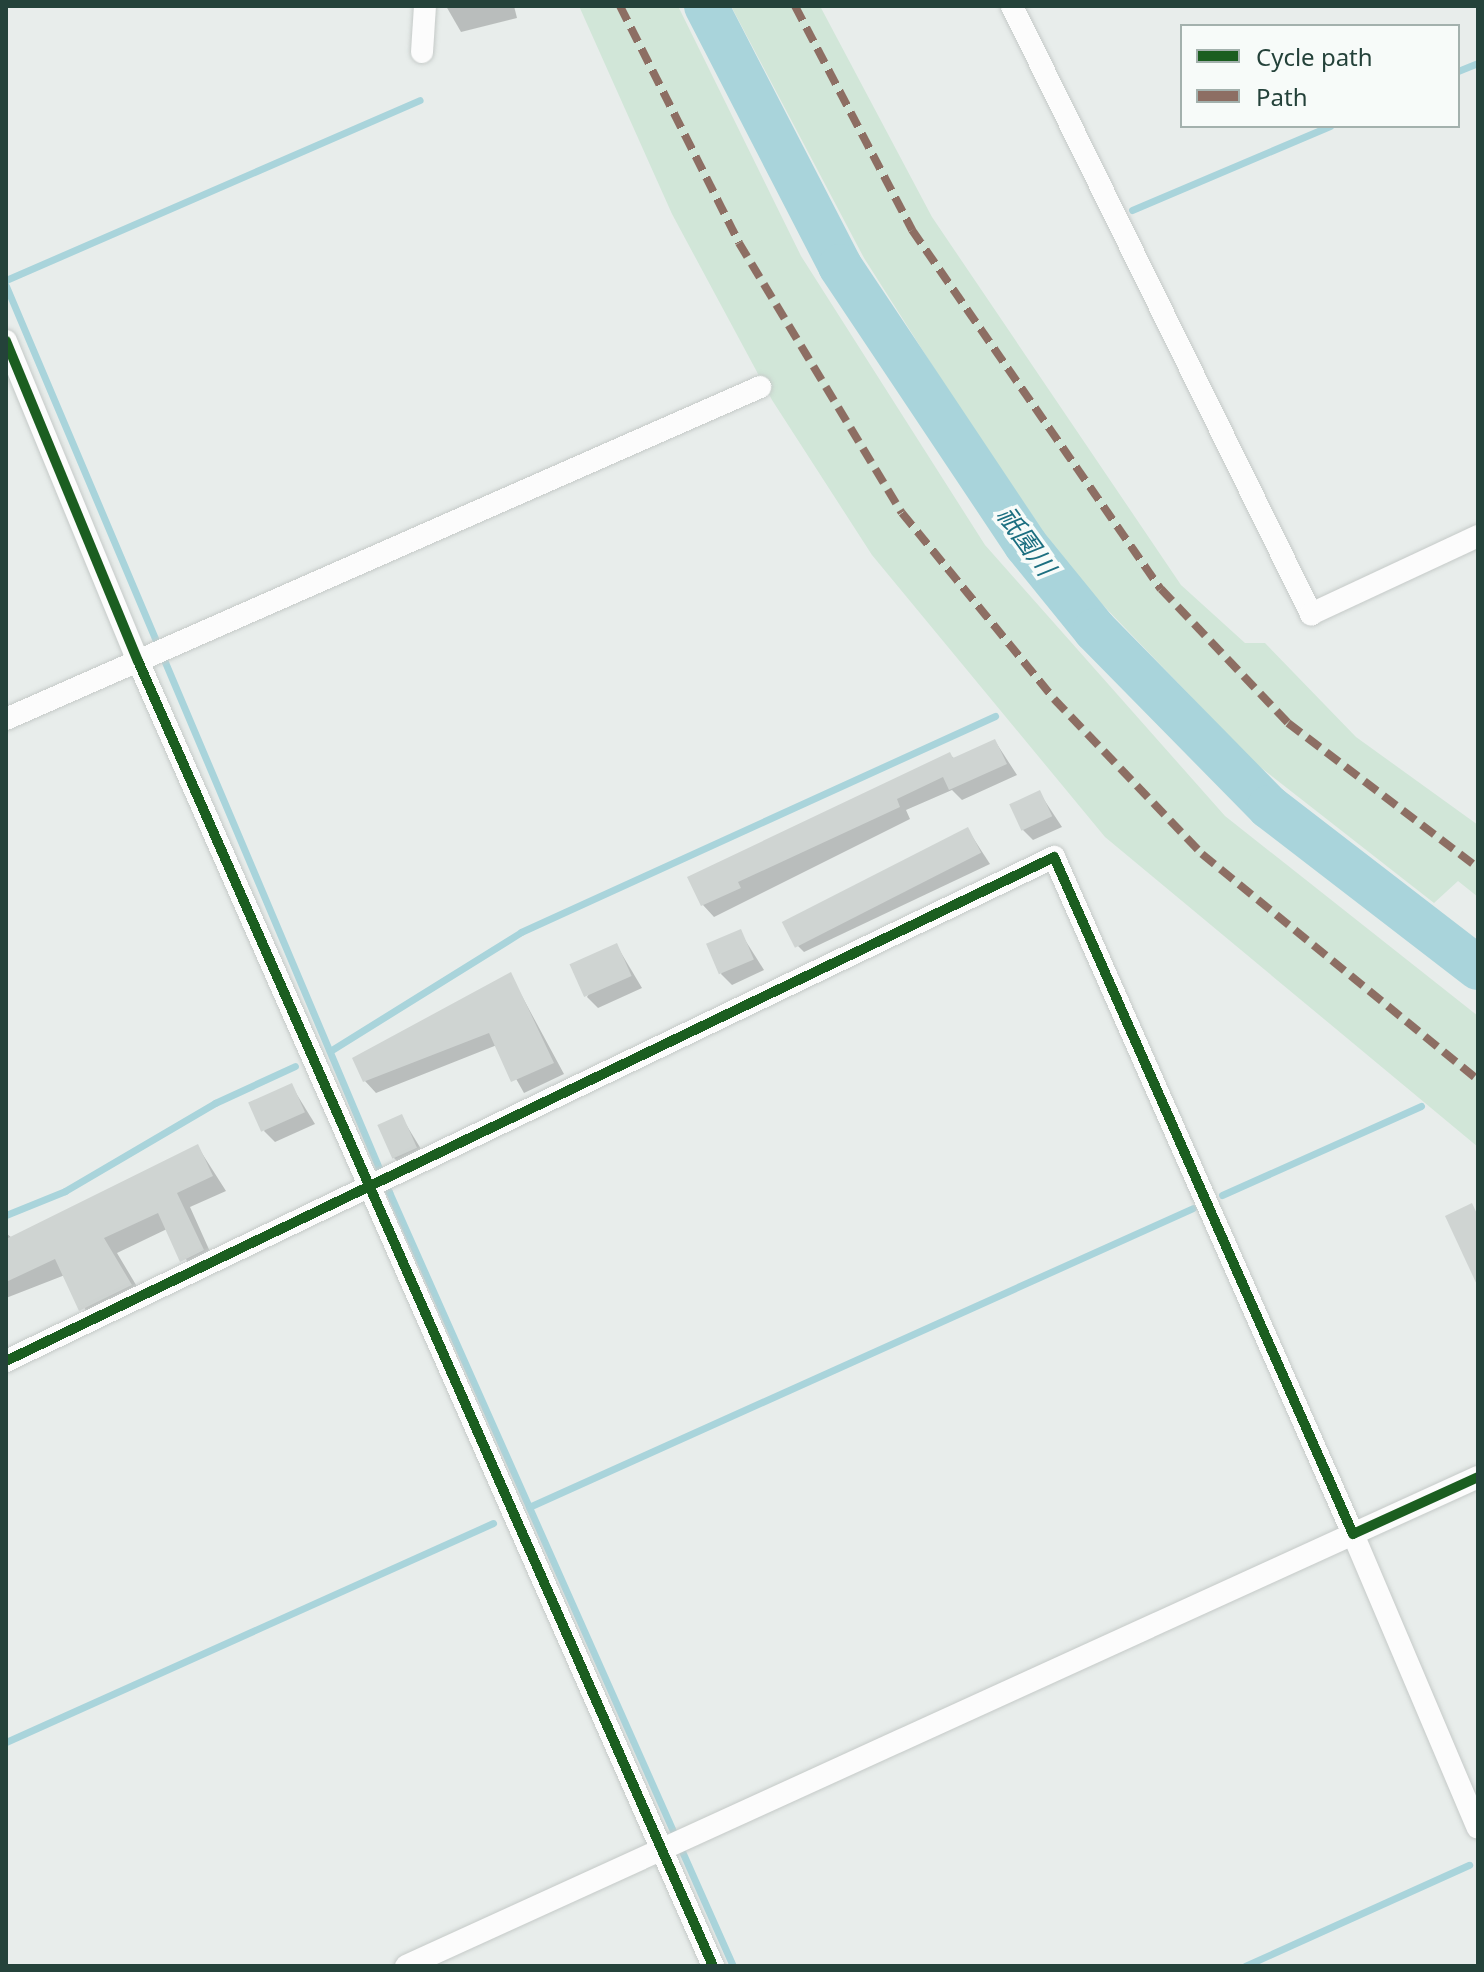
<!DOCTYPE html>
<meta charset="utf-8">
<style>
body{margin:0}
#map{position:relative;width:1484px;height:1972px;overflow:hidden;background:#e8edeb;font-family:"Noto Sans","Noto Sans JP",sans-serif}
div>[style]{position:absolute}
.green>*{inset:0;background:#d1e6d8}
.shadow>*{inset:0;background:#0003}
.stream>*{height:7px;margin:-3.5px;padding:0 3.5px;transform-origin:3.5px;border-radius:3.5px;background:#a9d4db}
.river>*{height:44px;margin:-22px;padding:0 22px;transform-origin:22px;border-radius:22px;background:#a9d4db}
.building>*{inset:0;background:#cfd4d2;transform-origin:0 0}
.roads{filter:drop-shadow(0 0 2px #c5cac8) drop-shadow(0 0 2px #c5cac8)}
.street>*{height:22px;margin:-11px;padding:0 11px;transform-origin:11px;border-radius:11px;background:#fcfcfc}
.quiet>*{height:8px;margin-top:-4px;transform-origin:0;background:repeating-linear-gradient(90deg,#8d6e63 0 16px,transparent 0 24px)}
.cycleway>*{height:10px;margin:-5px;padding:0 5px;transform-origin:5px;border-radius:5px;background:#1b5e20}
span{translate:-50% -50%;white-space:nowrap;text-align:center;line-height:1.15;-webkit-text-stroke:7px #f7fbf9;paint-order:stroke}
.water-label{font-size:26px;color:#1c6f80;font-style:italic}
.frame{position:absolute;inset:0;border:8px solid #24423a;pointer-events:none}
.legend{position:absolute;left:1180px;top:24px;width:280px;height:104px;box-sizing:border-box;background:#f7fbf9;border:2px solid #a3b1ad;margin:0;padding:10px 14px;list-style:none;font-size:24px;color:#24423a}
.legend li{display:flex;align-items:center;gap:16px;height:40px}
.legend b{width:40px;border:2px solid #a3b1ad}
</style>
<div id="map">
<div class="green">
<i style="clip-path:polygon(579px 6px,678px 6px,801px 256px,985px 545px,1225px 816px,1478px 1016px,1478px 1147px,1105px 837px,872px 555px,772px 400px,672px 214px)"></i>
<i style="clip-path:polygon(731px 6px,820px 6px,932px 217px,1181px 585px,1245px 643px,1265px 643px,1356px 737px,1478px 825px,1478px 897px,1458px 881px,1434px 903px,1255px 763px,1049px 549px,864px 258px)"></i>
</div>
<div class="shadow">
<i style="clip-path:polygon(446px 6px,514px 6px,517px 18px,461px 32px)"></i>
<i style="clip-path:polygon(995px 741px,1017px 775px,962px 800px,952px 790px,906px 810px,910px 819px,714px 917px,703px 905px,690px 878px,950px 755px,955px 759px)"></i>
<i style="clip-path:polygon(1039px 792px,1062px 827px,1033px 840px,1022px 829px)"></i>
<i style="clip-path:polygon(968px 830px,990px 864px,804px 952px,793px 941px)"></i>
<i style="clip-path:polygon(740px 932px,764px 970px,732px 985px,721px 974px)"></i>
<i style="clip-path:polygon(617px 946px,642px 988px,598px 1008px,587px 997px)"></i>
<i style="clip-path:polygon(510px 974px,564px 1074px,524px 1093px,497px 1045px,376px 1093px,365px 1081px,355px 1059px)"></i>
<i style="clip-path:polygon(291px 1085px,315px 1124px,275px 1142px,264px 1131px)"></i>
<i style="clip-path:polygon(401px 1116px,427px 1159px,405px 1169px,394px 1158px)"></i>
<i style="clip-path:polygon(198px 1147px,226px 1191px,190px 1207px,216px 1265px,196px 1275px,167px 1229px,117px 1253px,145px 1300px,94px 1324px,65px 1275px,6px 1298px,6px 1233px,12px 1238px)"></i>
</div>
<div class="stream">
<i style="left:1458px;top:71px;width:22px;rotate:-22deg"></i>
<i style="left:1132px;top:210px;width:215px;rotate:-23deg"></i>
<i style="left:6px;top:280px;width:451px;rotate:-23.5deg"></i>
<i style="left:6px;top:286px;width:984px;rotate:67.08deg"></i>
<i style="left:389px;top:1192px;width:847px;rotate:66.04deg"></i>
<i style="left:330px;top:1051px;width:225px;rotate:-31.9deg"></i>
<i style="left:521px;top:932px;width:521px;rotate:-24.5deg"></i>
<i style="left:1222px;top:1195px;width:218px;rotate:-24.1deg"></i>
<i style="left:6px;top:1215px;width:64px;rotate:-22.1deg"></i>
<i style="left:65px;top:1191px;width:174px;rotate:-30.4deg"></i>
<i style="left:215px;top:1103px;width:88px;rotate:-24.8deg"></i>
<i style="left:529px;top:1507px;width:728px;rotate:-24.24deg"></i>
<i style="left:6px;top:1742px;width:534px;rotate:-24.21deg"></i>
<i style="left:1245px;top:1966px;width:246px;rotate:-24.3deg"></i>
</div>
<div class="river">
<i style="left:706px;top:6px;width:292px;rotate:62.7deg"></i>
<i style="left:840px;top:266px;width:335px;rotate:56.3deg"></i>
<i style="left:1026px;top:545px;width:109px;rotate:50.9deg"></i>
<i style="left:1095px;top:630px;width:248px;rotate:45.5deg"></i>
<i style="left:1269px;top:807px;width:264px;rotate:37.6deg"></i>
</div>
<div class="building">
<i style="clip-path:polygon(995px 739px,1007px 764px,949px 790px,943px 777px,897px 799px,900px 807px,738px 882px,741px 888px,701px 906px,687px 877px,950px 752px,953px 758px)"></i>
<i style="left:1040px;top:790px;width:29px;height:34px;rotate:65deg"></i>
<i style="left:968px;top:827px;width:29px;height:209px;rotate:63deg"></i>
<i style="left:741px;top:929px;width:33px;height:38px;rotate:67deg"></i>
<i style="left:617px;top:943px;width:36px;height:52px;rotate:66deg"></i>
<i style="clip-path:polygon(511px 972px,554px 1063px,511px 1082px,489px 1033px,363px 1082px,352px 1058px)"></i>
<i style="left:292px;top:1083px;width:32px;height:48px;rotate:66deg"></i>
<i style="left:402px;top:1114px;width:37px;height:27px;rotate:66deg"></i>
<i style="clip-path:polygon(198px 1144px,213px 1176px,177px 1193px,204px 1250px,180px 1262px,158px 1213px,104px 1238px,132px 1285px,79px 1311px,55px 1259px,6px 1282px,6px 1239px)"></i>
<i style="clip-path:polygon(1472px 1203px,1478px 1216px,1478px 1287px,1445px 1216px)"></i>
</div>
<div class="roads">
<div class="street">
<i style="left:1012px;top:6px;width:678px;rotate:63.81deg"></i>
<i style="left:1311px;top:614px;width:184px;rotate:-25deg"></i>
<i style="left:422px;top:52px;width:46px;rotate:-86.3deg"></i>
<i style="left:6px;top:341px;width:346px;rotate:67.6deg"></i>
<i style="left:138px;top:661px;width:1426px;rotate:66.22deg"></i>
<i style="left:6px;top:719px;width:824px;rotate:-23.76deg"></i>
<i style="left:6px;top:1361px;width:1163px;rotate:-25.68deg"></i>
<i style="left:1054px;top:857px;width:740px;rotate:66.17deg"></i>
<i style="left:1353px;top:1534px;width:137px;rotate:-24.5deg"></i>
<i style="left:406px;top:1966px;width:1041px;rotate:-24.52deg"></i>
<i style="left:1353px;top:1534px;width:319px;rotate:67deg"></i>
</div>
</div>
<div class="quiet">
<i style="left:620px;top:6px;width:265px;rotate:63.3deg"></i>
<i style="left:739px;top:243px;width:315px;rotate:58.9deg"></i>
<i style="left:902px;top:513px;width:240px;rotate:50.7deg"></i>
<i style="left:1054px;top:699px;width:214px;rotate:46.3deg"></i>
<i style="left:1202px;top:854px;width:357px;rotate:39.3deg"></i>
<i style="left:795px;top:6px;width:253px;rotate:62.4deg"></i>
<i style="left:912px;top:230px;width:437px;rotate:55.3deg"></i>
<i style="left:1161px;top:589px;width:185px;rotate:46.5deg"></i>
<i style="left:1288px;top:723px;width:239px;rotate:37.3deg"></i>
</div>
<div class="cycleway">
<i style="left:6px;top:341px;width:346px;rotate:67.6deg"></i>
<i style="left:138px;top:661px;width:1426px;rotate:66.22deg"></i>
<i style="left:6px;top:1361px;width:1163px;rotate:-25.68deg"></i>
<i style="left:1054px;top:857px;width:740px;rotate:66.17deg"></i>
<i style="left:1353px;top:1534px;width:137px;rotate:-24.5deg"></i>
</div>
<div class="water-label">
<span style="left:1026px;top:541px;rotate:54deg">祇園川</span>
</div>
<div class="frame"></div>
<ul class="legend">
<li><b style="height:10px;background:#1b5e20"></b>Cycle path</li>
<li><b style="height:10px;background:#8d6e63"></b>Path</li>
</ul>
</div>
